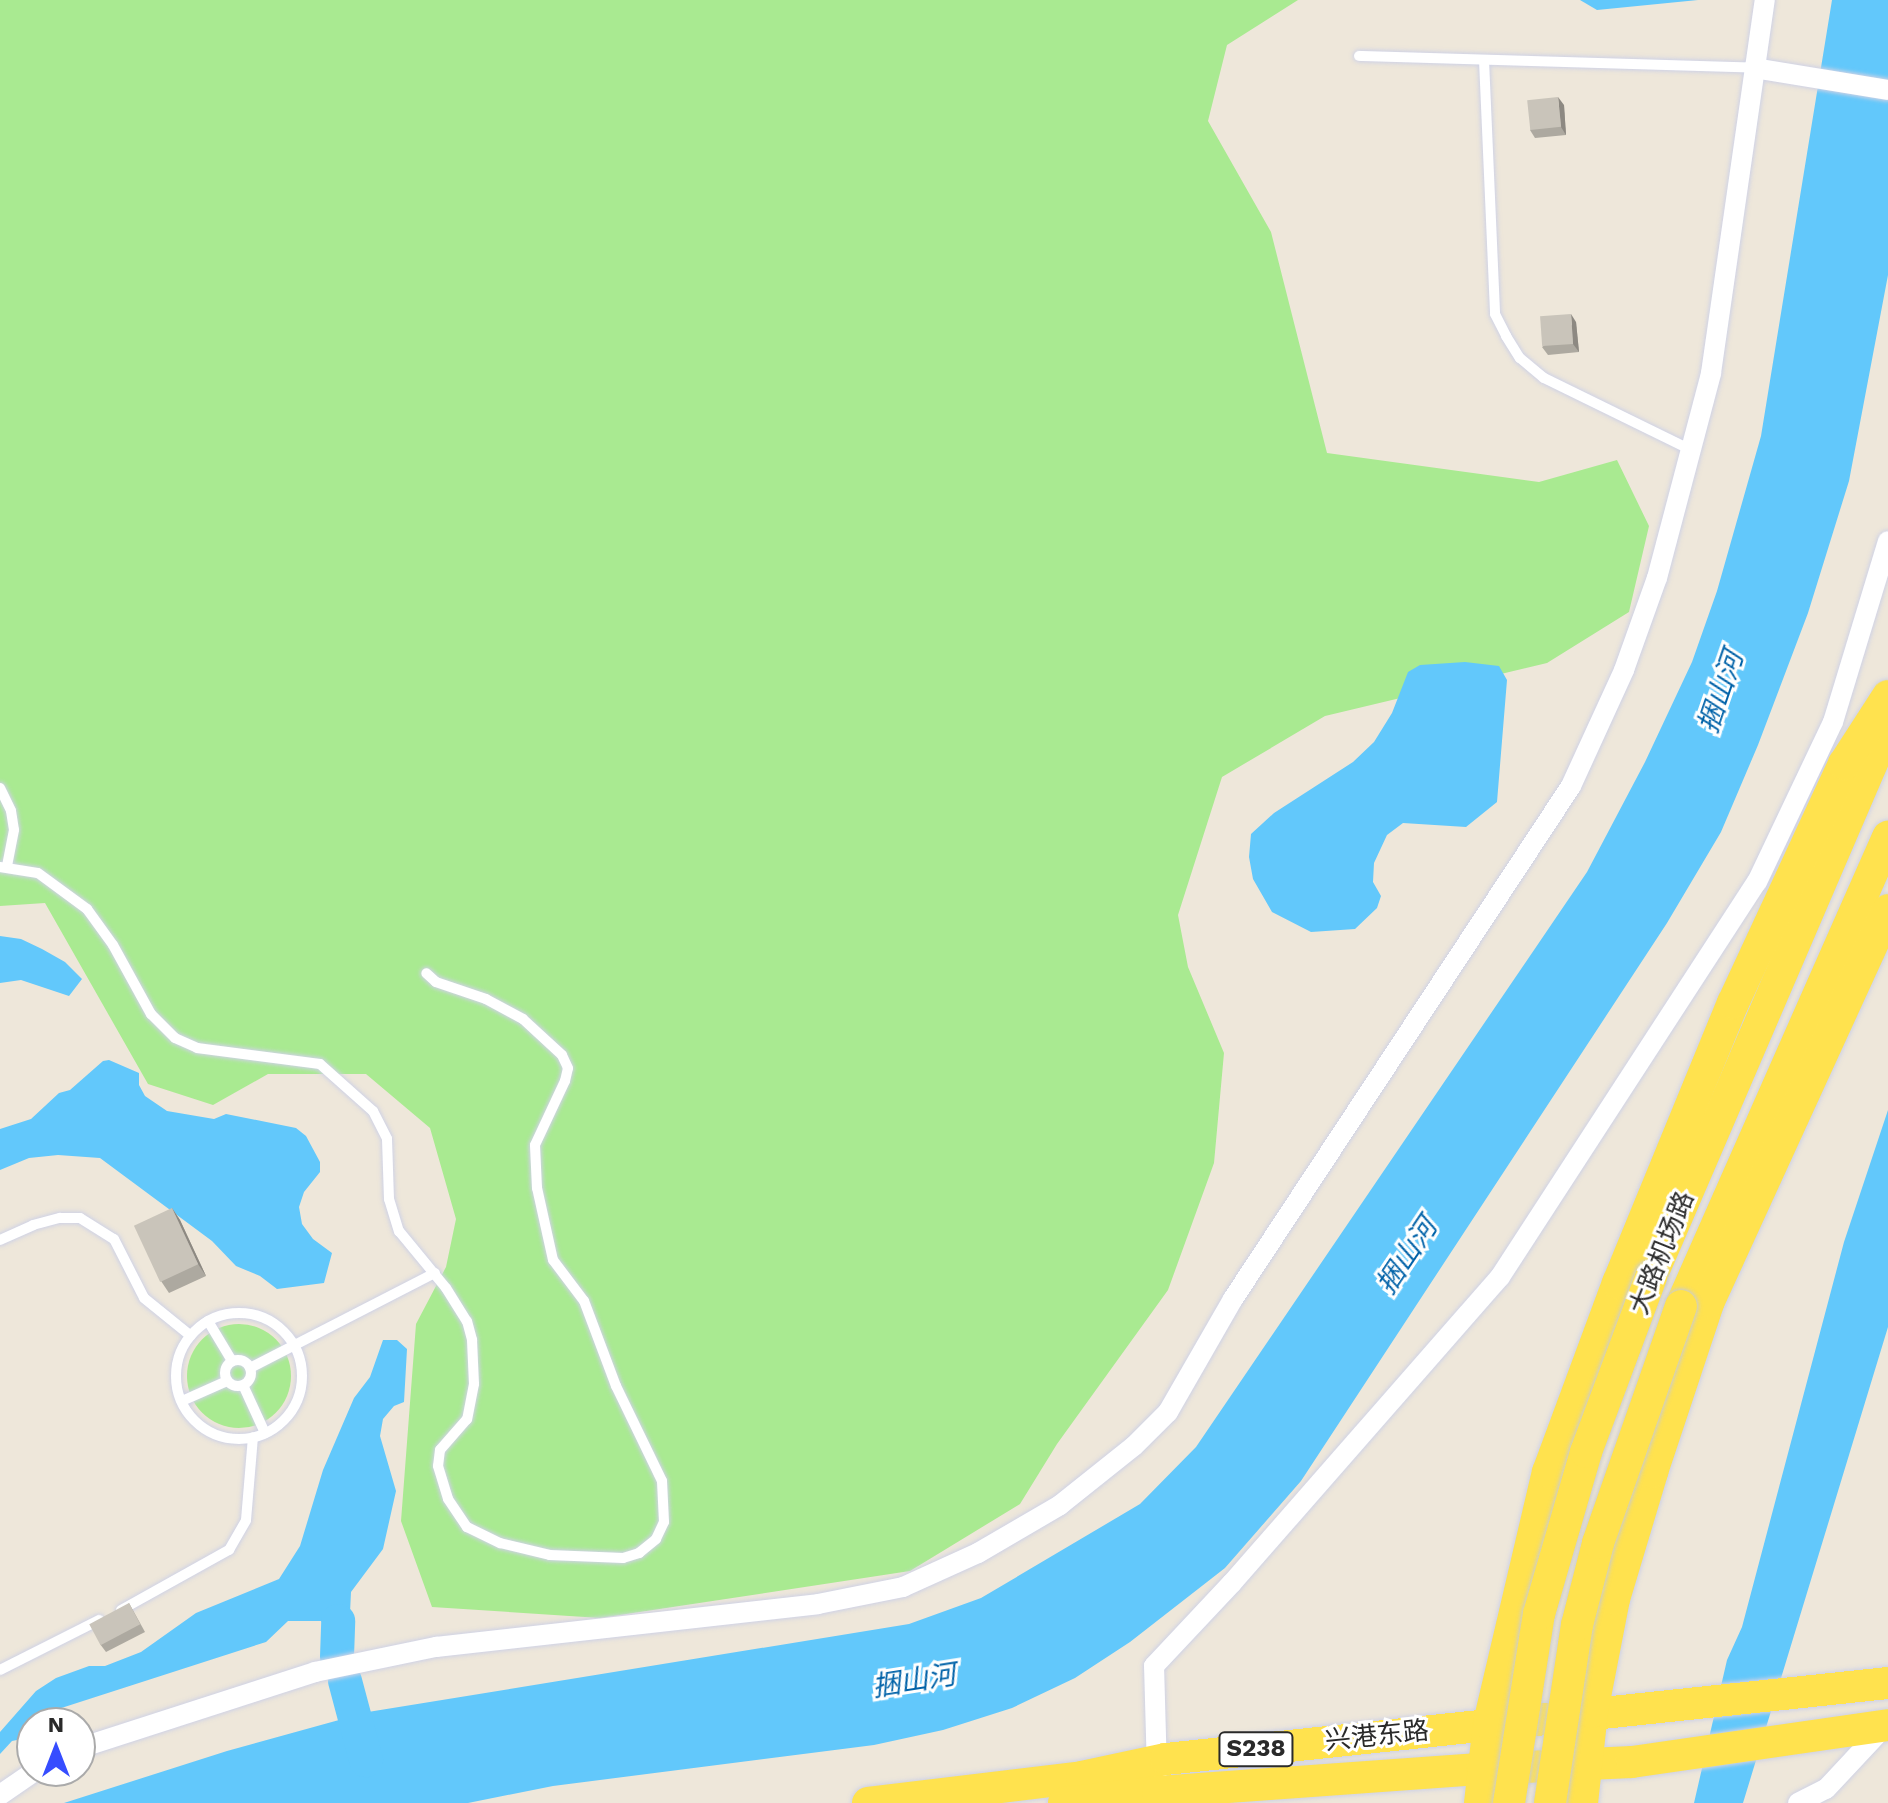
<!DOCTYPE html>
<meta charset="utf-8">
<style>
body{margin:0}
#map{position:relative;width:1888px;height:1803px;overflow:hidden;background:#eee7da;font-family:"Work Sans","Noto Sans SC",sans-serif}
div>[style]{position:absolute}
.green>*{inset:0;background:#a9ea91}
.round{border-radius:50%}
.water>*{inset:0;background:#62c8fb}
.river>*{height:34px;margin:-17px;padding:0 17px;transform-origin:17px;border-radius:17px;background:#62c8fb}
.roads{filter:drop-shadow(0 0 2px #cfd2e5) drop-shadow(0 0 2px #cfd2e5)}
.lane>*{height:10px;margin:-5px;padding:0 5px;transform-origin:5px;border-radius:5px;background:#fff}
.lane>.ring{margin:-5px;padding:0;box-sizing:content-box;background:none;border:10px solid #fff;border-radius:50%}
.street>*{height:20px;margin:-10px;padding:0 10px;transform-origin:10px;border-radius:10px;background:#fff}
.primary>*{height:32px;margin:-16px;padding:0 16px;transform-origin:16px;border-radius:16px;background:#ffe24e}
.bridges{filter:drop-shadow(0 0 2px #ccc) drop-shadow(0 0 2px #ccc)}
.primary-bridge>*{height:32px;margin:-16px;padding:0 16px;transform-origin:16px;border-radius:16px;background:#ffe24e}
.wall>*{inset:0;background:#ada9a0}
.shaded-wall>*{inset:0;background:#8d8982}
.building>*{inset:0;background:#c9c4ba;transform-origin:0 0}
span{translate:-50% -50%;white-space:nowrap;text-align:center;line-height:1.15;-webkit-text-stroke:6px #fff;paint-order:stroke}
.shield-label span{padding:2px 6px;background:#fff;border:2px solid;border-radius:6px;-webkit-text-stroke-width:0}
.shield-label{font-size:24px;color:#2a2a2a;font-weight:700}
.street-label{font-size:26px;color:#2a2a2a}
.water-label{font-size:28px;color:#0062a8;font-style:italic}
.north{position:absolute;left:16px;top:1707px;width:80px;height:80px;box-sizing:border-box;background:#fff;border:2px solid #aaa;border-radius:50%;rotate:0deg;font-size:22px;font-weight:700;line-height:32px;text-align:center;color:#2a2a2a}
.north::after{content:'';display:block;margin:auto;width:28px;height:36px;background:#364dff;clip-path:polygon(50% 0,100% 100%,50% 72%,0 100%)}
</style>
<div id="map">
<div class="green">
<i style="clip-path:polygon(0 0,1298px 0,1227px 45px,1208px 121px,1271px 232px,1327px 453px,1539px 482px,1617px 460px,1649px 526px,1629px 612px,1547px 663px,1325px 716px,1222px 777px,1178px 915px,1188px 967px,1224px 1053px,1214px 1163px,1168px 1290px,1057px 1444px,1020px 1504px,910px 1571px,600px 1618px,432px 1607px,401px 1521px,416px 1324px,446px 1267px,456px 1219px,430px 1128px,366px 1074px,268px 1074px,213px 1105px,148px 1084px,45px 903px,0 906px)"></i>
<i class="round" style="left:187px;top:1324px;width:104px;height:104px"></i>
</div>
<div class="water">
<i style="clip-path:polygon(1580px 0,1698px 0,1597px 10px)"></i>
<i style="clip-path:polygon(1832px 0,1888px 0,1888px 275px,1849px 481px,1808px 613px,1758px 745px,1721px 832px,1667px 923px,1301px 1481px,1225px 1568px,1130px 1642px,1075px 1678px,1012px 1708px,943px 1730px,874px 1745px,553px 1786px,468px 1803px,64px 1803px,227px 1751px,368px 1712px,909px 1624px,981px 1598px,1140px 1504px,1196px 1447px,1587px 872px,1645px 762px,1692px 662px,1717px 591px,1761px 436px)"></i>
<i style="clip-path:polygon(1465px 662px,1499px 666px,1507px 680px,1497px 802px,1466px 827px,1403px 823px,1387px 835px,1374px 863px,1373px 882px,1381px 896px,1377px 908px,1355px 929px,1311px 932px,1272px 912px,1253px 879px,1249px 857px,1251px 834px,1274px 813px,1353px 762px,1374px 742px,1392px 713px,1408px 672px,1420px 665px)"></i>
<i style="clip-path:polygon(0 936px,21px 939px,42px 949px,65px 962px,82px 979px,69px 996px,21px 980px,0 983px)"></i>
<i style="clip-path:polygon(109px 1060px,139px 1073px,139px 1085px,145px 1096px,167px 1111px,214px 1119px,226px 1114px,296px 1128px,306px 1136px,320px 1162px,320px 1172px,304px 1192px,299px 1207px,302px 1224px,313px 1239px,332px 1253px,324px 1283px,277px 1289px,260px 1276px,236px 1266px,212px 1241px,100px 1158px,58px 1155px,29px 1158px,0 1170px,0 1129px,31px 1119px,59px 1093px,70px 1090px,103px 1061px)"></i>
<i style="clip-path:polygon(1888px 1110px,1888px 1327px,1743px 1803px,1694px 1803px,1727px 1660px,1742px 1627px,1844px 1242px)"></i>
<i style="clip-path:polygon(383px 1340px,397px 1340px,407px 1349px,404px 1402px,394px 1406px,383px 1419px,380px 1436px,396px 1491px,383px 1549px,351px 1592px,350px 1613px,354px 1623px,327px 1629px,321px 1621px,288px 1621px,266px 1642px,52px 1711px,40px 1723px,32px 1723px,32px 1737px,12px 1741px,0 1754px,0 1732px,36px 1691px,56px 1678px,89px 1666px,105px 1666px,141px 1652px,196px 1613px,279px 1579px,300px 1546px,323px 1470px,354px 1398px,370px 1377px)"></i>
</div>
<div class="river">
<i style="left:337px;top:1657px;width:36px;rotate:-88deg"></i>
<i style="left:345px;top:1681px;width:82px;rotate:75.1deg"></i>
</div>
<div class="roads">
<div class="lane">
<i style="left:1359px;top:56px;width:395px;rotate:1.7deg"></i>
<i style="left:1484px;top:60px;width:254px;rotate:87.5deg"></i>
<i style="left:1495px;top:314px;width:25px;rotate:63deg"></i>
<i style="left:1506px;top:336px;width:26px;rotate:58deg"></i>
<i style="left:1520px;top:358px;width:31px;rotate:40deg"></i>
<i style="left:1544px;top:378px;width:164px;rotate:26.1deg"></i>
<i style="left:0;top:788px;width:25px;rotate:64deg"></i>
<i style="left:11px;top:811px;width:19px;rotate:81deg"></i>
<i style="left:14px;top:830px;width:37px;rotate:101deg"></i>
<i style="left:0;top:867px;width:38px;rotate:9deg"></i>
<i style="left:38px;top:873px;width:61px;rotate:36.3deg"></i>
<i style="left:87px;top:909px;width:44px;rotate:54.2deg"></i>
<i style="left:113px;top:945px;width:79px;rotate:61.2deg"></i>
<i style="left:151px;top:1014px;width:34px;rotate:45deg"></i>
<i style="left:175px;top:1038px;width:24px;rotate:24deg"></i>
<i style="left:197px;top:1048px;width:124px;rotate:7.4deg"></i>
<i style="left:320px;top:1064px;width:71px;rotate:41.6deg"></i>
<i style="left:373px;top:1111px;width:31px;rotate:63deg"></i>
<i style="left:387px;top:1139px;width:60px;rotate:88.1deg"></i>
<i style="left:389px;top:1199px;width:34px;rotate:73deg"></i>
<i style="left:399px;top:1231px;width:74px;rotate:50.5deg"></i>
<i style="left:446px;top:1288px;width:39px;rotate:58deg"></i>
<i style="left:467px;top:1321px;width:20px;rotate:75deg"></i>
<i style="left:472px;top:1340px;width:44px;rotate:87.4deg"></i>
<i style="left:474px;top:1384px;width:36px;rotate:101deg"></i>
<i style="left:467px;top:1419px;width:41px;rotate:131.1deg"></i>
<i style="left:440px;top:1450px;width:16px;rotate:97deg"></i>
<i style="left:438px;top:1466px;width:34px;rotate:73deg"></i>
<i style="left:448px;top:1499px;width:34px;rotate:56deg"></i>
<i style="left:467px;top:1527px;width:37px;rotate:26deg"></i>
<i style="left:500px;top:1543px;width:51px;rotate:13.5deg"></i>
<i style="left:550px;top:1555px;width:73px;rotate:2.4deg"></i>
<i style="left:623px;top:1558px;width:17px;rotate:-17deg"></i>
<i style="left:639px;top:1553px;width:22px;rotate:-39deg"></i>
<i style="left:656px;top:1539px;width:19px;rotate:-65deg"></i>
<i style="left:664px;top:1522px;width:41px;rotate:-92.8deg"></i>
<i style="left:662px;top:1481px;width:106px;rotate:-115.8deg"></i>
<i style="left:616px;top:1386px;width:91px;rotate:-110.6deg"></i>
<i style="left:584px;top:1301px;width:51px;rotate:-127.1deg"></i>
<i style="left:553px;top:1260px;width:74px;rotate:-102.5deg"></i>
<i style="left:537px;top:1188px;width:43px;rotate:-92.7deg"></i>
<i style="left:535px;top:1145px;width:71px;rotate:-64.9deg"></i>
<i style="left:565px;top:1081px;width:13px;rotate:-77deg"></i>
<i style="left:568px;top:1068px;width:14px;rotate:-115deg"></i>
<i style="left:562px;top:1055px;width:53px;rotate:-137.3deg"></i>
<i style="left:523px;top:1019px;width:42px;rotate:-151.6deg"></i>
<i style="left:486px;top:999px;width:53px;rotate:-161.2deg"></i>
<i style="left:436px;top:982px;width:13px;rotate:-138deg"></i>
<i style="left:0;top:1240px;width:36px;rotate:-24deg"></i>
<i style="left:33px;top:1225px;width:28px;rotate:-15deg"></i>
<i style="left:60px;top:1218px;width:20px"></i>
<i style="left:80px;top:1218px;width:40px;rotate:32deg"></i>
<i style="left:114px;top:1239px;width:66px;rotate:63deg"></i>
<i style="left:144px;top:1298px;width:60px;rotate:39deg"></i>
<i class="ring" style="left:176px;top:1313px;width:116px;height:116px"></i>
<i style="left:208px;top:1321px;width:47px;rotate:59deg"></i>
<i class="ring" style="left:225px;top:1360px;width:16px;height:16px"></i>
<i style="left:250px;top:1368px;width:208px;rotate:-27.2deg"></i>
<i style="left:243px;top:1385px;width:53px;rotate:65.4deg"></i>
<i style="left:182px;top:1401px;width:49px;rotate:-24deg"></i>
<i style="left:121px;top:1610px;width:124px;rotate:-29.1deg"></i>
<i style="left:229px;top:1550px;width:34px;rotate:-60deg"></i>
<i style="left:246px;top:1520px;width:83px;rotate:-85.2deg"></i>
<i style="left:0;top:1670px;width:111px;rotate:-26.8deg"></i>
</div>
<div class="street">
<i style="left:1754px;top:68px;width:136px;rotate:9.3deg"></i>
<i style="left:80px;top:1748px;width:247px;rotate:-17.9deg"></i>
<i style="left:315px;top:1672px;width:124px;rotate:-11.7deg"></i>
<i style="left:436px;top:1647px;width:384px;rotate:-6.4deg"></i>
<i style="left:818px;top:1604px;width:87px;rotate:-11.3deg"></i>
<i style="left:903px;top:1587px;width:82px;rotate:-24.4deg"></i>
<i style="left:978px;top:1553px;width:95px;rotate:-30.3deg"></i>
<i style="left:1060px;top:1505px;width:95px;rotate:-38.6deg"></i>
<i style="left:1134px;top:1446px;width:48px;rotate:-45deg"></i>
<i style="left:1168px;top:1412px;width:130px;rotate:-60.1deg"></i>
<i style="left:1233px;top:1299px;width:614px;rotate:-56.62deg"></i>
<i style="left:1571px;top:786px;width:128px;rotate:-65.4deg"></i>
<i style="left:1624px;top:670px;width:98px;rotate:-70.3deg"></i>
<i style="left:1657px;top:578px;width:212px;rotate:-75.2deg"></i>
<i style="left:1711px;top:373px;width:377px;rotate:-81.8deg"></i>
<i style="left:1157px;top:1772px;width:106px;rotate:-91.6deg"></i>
<i style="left:1154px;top:1666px;width:114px;rotate:-46.8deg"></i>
<i style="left:1232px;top:1583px;width:407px;rotate:-48.8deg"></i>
<i style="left:1500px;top:1277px;width:471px;rotate:-57deg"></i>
<i style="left:1757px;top:882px;width:177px;rotate:-64.6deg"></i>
<i style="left:1833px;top:722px;width:189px;rotate:-73.1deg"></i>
<i style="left:0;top:1795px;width:42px;rotate:-34.4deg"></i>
<i style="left:1798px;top:1803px;width:31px;rotate:-27deg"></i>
<i style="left:1826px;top:1789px;width:86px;rotate:-46.9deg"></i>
</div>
<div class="primary">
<i style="left:1651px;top:1277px;width:600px;rotate:-66.73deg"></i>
<i style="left:1681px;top:1306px;width:513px;rotate:-66.19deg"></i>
<i style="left:868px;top:1803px;width:216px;rotate:-6.9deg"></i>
<i style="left:1082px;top:1777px;width:86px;rotate:-12.1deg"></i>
<i style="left:1166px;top:1759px;width:726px;rotate:-6.01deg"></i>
<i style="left:1064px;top:1803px;width:95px;rotate:-6.7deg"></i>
<i style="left:1158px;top:1792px;width:325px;rotate:-4.1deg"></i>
<i style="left:1482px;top:1769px;width:150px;rotate:-2.7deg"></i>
<i style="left:1632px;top:1762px;width:259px;rotate:-8.2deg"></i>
<i style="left:1480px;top:1803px;width:81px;rotate:-83.6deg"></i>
<i style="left:1489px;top:1723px;width:258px;rotate:-76.8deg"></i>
<i style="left:1548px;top:1472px;width:202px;rotate:-69.7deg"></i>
<i style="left:1618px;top:1283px;width:303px;rotate:-67.7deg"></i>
<i style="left:1733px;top:1003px;width:264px;rotate:-65.1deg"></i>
<i style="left:1844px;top:764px;width:81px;rotate:-57.1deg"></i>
<i style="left:1582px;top:1803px;width:92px;rotate:-83.7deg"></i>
<i style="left:1592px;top:1712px;width:115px;rotate:-79deg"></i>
<i style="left:1614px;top:1599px;width:133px;rotate:-73.3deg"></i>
<i style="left:1652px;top:1472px;width:180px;rotate:-71.6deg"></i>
<i style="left:1709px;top:1301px;width:430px;rotate:-65.4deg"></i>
</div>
</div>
<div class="bridges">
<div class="primary-bridge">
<i style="left:1509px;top:1803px;width:191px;rotate:-81deg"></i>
<i style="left:1539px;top:1614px;width:169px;rotate:-73.8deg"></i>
<i style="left:1586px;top:1452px;width:187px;rotate:-69.6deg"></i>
<i style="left:1550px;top:1803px;width:180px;rotate:-81.4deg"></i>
<i style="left:1577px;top:1625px;width:85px;rotate:-75.6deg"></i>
<i style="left:1598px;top:1543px;width:251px;rotate:-70.7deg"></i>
</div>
</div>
<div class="wall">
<i style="clip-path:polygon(1564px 105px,1566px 135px,1535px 138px,1530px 130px)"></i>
<i style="clip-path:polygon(1576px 322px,1579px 352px,1548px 355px,1542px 347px)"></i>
<i style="clip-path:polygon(172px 1208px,180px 1220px,206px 1276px,169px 1293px,161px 1281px)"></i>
<i style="clip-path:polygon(129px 1603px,145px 1632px,106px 1652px,100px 1644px)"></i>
</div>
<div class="shaded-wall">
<i style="clip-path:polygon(1558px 97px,1564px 105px,1566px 135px,1561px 127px)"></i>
<i style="clip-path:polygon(1571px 314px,1576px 322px,1579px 352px,1573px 344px)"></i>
<i style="clip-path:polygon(172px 1208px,180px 1220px,206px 1276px,198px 1264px)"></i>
</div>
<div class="building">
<i style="left:1558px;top:97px;width:30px;height:31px;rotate:84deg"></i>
<i style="left:1571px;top:314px;width:30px;height:31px;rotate:86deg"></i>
<i style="left:172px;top:1208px;width:62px;height:42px;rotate:65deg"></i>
<i style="left:129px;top:1603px;width:24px;height:45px;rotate:62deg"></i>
</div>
<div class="shield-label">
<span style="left:1256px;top:1749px">S238</span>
</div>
<div class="street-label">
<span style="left:1662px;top:1253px;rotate:-68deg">大路机场路</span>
<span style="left:1377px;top:1736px;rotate:-6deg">兴港东路</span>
</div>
<div class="water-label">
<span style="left:1721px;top:692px;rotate:-71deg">捆山河</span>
<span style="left:1407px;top:1256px;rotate:-56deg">捆山河</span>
<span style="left:914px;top:1681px;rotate:-9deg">捆山河</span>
</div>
<div class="north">N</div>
</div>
